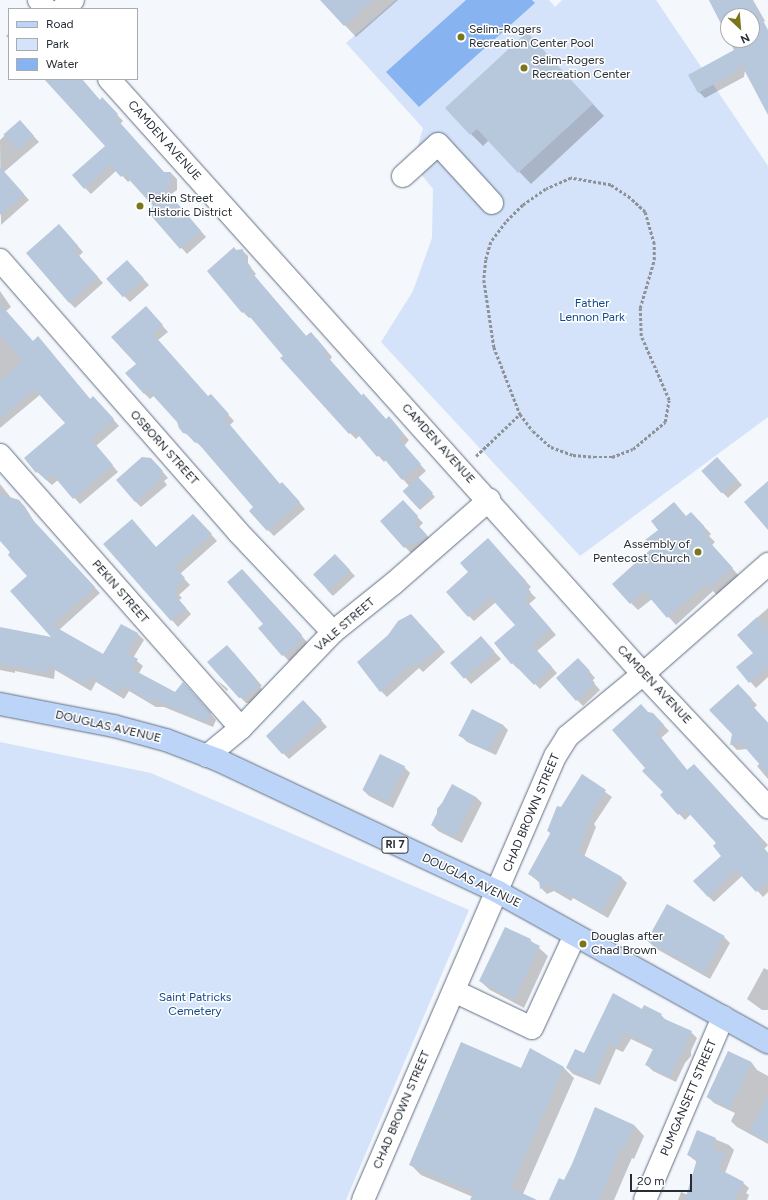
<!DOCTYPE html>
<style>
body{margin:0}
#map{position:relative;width:768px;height:1200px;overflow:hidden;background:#f4f7fc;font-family:Figtree,sans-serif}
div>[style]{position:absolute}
.green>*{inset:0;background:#d4e3f9}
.water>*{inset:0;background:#87b4f1}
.shadow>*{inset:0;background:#0003}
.building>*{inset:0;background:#b7c7dc;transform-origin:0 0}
.path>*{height:2.5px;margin-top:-1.25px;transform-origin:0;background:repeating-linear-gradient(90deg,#8d9198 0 3px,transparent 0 5px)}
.roads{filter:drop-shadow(0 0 1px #616f82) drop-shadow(0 0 1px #616f82)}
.minor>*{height:22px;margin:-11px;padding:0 11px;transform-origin:11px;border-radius:11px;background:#fff}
.major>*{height:22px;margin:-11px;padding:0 11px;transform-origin:11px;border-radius:11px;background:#bbd4f8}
.dots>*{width:11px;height:11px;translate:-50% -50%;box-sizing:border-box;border:2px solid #fff;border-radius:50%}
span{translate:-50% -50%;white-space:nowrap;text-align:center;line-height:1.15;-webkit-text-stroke:3px #fff;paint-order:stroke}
.shield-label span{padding:1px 3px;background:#fff;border:1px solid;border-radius:3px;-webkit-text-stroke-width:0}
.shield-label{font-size:11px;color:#272d35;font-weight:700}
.poi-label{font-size:12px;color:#272d35}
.left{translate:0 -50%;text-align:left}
.right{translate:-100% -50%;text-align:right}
.street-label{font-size:12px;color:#272d35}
.park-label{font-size:12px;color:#11488c}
.legend{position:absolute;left:8px;top:8px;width:130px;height:72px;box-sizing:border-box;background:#fff;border:1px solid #a9abae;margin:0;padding:5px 7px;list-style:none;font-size:12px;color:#272d35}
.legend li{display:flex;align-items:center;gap:8px;height:20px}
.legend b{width:20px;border:1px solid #a9abae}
.north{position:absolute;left:720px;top:8px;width:40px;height:40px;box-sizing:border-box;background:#fff;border:1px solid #a9abae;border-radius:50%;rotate:154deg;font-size:11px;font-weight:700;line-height:16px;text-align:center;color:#272d35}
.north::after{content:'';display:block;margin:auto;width:14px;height:18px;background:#7b761b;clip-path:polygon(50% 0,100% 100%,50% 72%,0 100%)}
.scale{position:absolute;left:630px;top:1174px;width:62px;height:18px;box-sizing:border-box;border:2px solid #272d35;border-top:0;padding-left:5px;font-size:12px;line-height:14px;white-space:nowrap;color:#272d35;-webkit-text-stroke:3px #fff;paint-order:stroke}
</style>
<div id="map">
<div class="green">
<i style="clip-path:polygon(396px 0,549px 0,555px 7px,562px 0,656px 0,768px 166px,768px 417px,580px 556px,381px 342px,413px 291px,432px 238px,433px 189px,413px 164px,423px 128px,346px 43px)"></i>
<i style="clip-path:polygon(0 742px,151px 773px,469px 910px,346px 1200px,0 1200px)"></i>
</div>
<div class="water">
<i style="clip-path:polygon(466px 0,532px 0,535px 3px,419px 107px,386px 72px)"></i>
</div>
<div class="shadow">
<i style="clip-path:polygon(321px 0,398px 0,356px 37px)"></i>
<i style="clip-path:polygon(709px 0,753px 0,765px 21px,763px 22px,768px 32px,768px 113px,745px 70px,744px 77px,705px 98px,699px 92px,736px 50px,730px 40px,752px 40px,752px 16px,728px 16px,728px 36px)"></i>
<i style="clip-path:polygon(9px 33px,9px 39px,6px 36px)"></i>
<i style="clip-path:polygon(539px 46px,604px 116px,531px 184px,489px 140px,483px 146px,471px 134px)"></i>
<i style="clip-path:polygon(45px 79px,81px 79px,100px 101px,108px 105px,123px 121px,120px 124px,164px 173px,171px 173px,177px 179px,177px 190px,170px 195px,206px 237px,187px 254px,148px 211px,154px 206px,131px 180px,128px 182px,117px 170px,91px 194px,85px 188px,106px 146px)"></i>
<i style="clip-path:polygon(20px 121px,39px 142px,4px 172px,29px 200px,1px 225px,0 140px)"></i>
<i style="clip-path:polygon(65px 231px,83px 252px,79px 256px,103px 283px,75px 308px,69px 302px)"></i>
<i style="clip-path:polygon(242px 250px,248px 256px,248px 264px,256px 274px,254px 276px,307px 337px,317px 339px,332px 357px,330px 360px,363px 397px,386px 420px,395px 424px,409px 440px,404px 446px,426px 471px,418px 478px,435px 497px,420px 510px,403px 491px,409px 486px,386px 460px,384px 462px,360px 435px,356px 439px,350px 433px,251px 317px,249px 318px,243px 312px,209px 271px,237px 251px)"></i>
<i style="clip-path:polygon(133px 268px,149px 285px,130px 302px,124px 296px)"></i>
<i style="clip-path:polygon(0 291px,11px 307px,6px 311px,33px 342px,44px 344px,90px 399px,99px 403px,119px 426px,96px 446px,118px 472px,80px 504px,58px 480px,52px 485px,37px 472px,66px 423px,41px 394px,0 428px)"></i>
<i style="clip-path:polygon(146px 307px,168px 332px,158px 340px,208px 397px,216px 401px,234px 421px,230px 425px,280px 485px,288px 489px,305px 509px,274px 536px,268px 530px,255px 507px,203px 448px,184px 432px,178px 421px,155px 395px,150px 399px,144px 393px,137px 364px)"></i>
<i style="clip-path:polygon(723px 464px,742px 485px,728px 498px,722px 492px)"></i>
<i style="clip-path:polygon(157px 465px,168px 478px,164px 481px,167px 485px,141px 507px,135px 501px)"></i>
<i style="clip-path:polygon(0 484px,12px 499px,19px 500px,25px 507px,37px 526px,100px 593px,59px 630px,103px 655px,122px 625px,138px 634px,144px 640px,133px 658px,143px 666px,139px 673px,176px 693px,189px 689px,216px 720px,213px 727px,164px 707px,156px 707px,129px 691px,124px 699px,96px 682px,91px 691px,55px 670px,54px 679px,15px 671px,15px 673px,0 670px,0 628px,53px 638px,28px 576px,0 539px)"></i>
<i style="clip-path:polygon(409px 508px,423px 523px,419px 527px,432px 541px,420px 552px,417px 548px,411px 553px,405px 547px)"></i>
<i style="clip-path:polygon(687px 517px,699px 521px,711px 534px,709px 536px,715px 542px,712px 545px,739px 576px,717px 595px,713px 591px,676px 625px,652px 599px,638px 610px,631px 603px)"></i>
<i style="clip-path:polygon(199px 521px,217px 541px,180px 574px,190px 585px,179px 595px,182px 598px,179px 600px,191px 614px,178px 627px,105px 544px,156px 548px)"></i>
<i style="clip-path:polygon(493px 545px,531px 587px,528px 590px,536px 598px,529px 604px,556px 635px,537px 651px,557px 673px,540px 689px,519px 667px,518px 669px,512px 663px,516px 625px,496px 602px,474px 621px,469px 616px,470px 572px)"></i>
<i style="clip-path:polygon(341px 561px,355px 576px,333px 596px,327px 590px)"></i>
<i style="clip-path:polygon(248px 576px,307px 642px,306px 649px,289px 661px,283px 655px,264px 624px)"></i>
<i style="clip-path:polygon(768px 608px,768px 677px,756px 688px,738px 668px,755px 653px,738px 635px)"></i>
<i style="clip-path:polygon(411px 615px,445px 652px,423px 672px,419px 668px,387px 697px,381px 691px)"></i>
<i style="clip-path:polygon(487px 644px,501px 659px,471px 684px,453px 664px)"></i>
<i style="clip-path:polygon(233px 652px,262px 686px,260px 687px,264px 692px,252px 703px,246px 703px,240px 697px)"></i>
<i style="clip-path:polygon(584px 665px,595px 678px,592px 681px,600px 690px,583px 706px,577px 700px)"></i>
<i style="clip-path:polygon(217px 680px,228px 689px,227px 691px,221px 685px)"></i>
<i style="clip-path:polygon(738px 685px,757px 705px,754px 708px,768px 723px,768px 779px,757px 766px,760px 763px,747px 749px,737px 750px,731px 744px)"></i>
<i style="clip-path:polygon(309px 707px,327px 727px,289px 759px,283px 753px)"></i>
<i style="clip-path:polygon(648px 713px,659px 720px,669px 731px,661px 738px,688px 771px,700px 771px,768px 845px,764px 849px,768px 853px,768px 892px,763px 897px,743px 875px,714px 902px,708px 896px,723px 856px,718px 843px,691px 814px,685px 820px,661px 795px,664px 792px,647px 768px)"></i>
<i style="clip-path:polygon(502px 724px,508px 730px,496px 755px,467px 742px,461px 736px)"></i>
<i style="clip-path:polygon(404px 767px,410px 773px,393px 808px,369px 796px,363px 790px)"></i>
<i style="clip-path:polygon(583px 776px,612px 797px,594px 824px,596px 827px,584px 857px,621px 877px,627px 883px,608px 918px,573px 898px,571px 901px,554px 891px,547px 894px,541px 888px,540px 883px,529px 874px,551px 834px,548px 831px)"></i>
<i style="clip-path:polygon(476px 797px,482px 803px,462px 843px,438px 831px,432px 825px)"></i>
<i style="clip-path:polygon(724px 937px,730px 943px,710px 979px,655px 948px,649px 942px)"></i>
<i style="clip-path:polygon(530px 940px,548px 956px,524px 1008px,490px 990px,480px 981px)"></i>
<i style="clip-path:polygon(764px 968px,768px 970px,768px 1010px,762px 1010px,747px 999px)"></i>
<i style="clip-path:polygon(643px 1010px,661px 1015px,667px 1021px,691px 1032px,697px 1038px,691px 1051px,691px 1056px,685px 1063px,676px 1082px,653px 1071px,647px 1065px,654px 1050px,631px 1039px,623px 1052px,616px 1049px,600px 1085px,573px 1074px,567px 1068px)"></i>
<i style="clip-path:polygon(728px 1052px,752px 1063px,757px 1070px,768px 1076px,768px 1144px,737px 1127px,731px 1121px,735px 1113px,714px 1103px,708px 1097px)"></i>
<i style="clip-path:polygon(564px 1068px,574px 1078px,523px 1194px,535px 1200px,471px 1200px,473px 1197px,421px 1175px,410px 1164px,522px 1070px)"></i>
<i style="clip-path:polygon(595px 1109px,634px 1125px,644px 1136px,634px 1159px,632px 1158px,614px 1200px,550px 1200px,564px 1181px,573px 1164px)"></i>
<i style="clip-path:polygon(698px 1132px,729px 1145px,734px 1150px,725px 1173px,743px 1183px,749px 1188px,746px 1193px,749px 1195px,747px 1200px,678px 1200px,681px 1192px,688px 1195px,697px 1162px,688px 1155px)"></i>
</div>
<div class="building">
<i style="clip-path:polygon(320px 0,373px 0,344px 26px)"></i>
<i style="clip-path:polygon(709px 0,752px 0,768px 30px,768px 115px,740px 62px,738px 71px,698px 93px,688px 75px,734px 50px,729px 40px,752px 40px,752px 16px,728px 16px,728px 38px)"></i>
<i style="clip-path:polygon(527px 32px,593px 104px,518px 173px,477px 129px,470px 135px,445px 108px)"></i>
<i style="clip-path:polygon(44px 79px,82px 79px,100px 100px,102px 97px,118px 114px,115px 117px,164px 172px,171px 172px,171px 184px,165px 189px,201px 231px,180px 249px,147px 211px,153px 206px,124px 174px,121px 177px,110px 165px,84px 189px,72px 175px,105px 146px)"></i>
<i style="left:20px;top:120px;width:21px;height:22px;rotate:49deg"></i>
<i style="clip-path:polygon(0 167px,24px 194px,0 215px)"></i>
<i style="clip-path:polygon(59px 224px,78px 246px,74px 250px,98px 277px,69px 303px,26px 253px)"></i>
<i style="clip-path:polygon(234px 247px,236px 250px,243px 249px,243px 257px,251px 267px,249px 269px,306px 336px,311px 332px,327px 351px,324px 353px,362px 396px,363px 393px,386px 419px,389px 416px,403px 433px,399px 439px,421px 464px,402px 480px,380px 454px,377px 457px,354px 430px,349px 434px,280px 358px,283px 356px,245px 311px,242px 313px,207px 271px)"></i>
<i style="left:127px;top:260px;width:25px;height:28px;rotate:48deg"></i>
<i style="clip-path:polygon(0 304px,33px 341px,38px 336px,90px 399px,93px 396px,114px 419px,91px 439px,113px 465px,73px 499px,52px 474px,46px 480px,38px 471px,36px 473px,24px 458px,65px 423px,34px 389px,0 419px,0 381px,23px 361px,0 335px)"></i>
<i style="clip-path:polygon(146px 306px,163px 325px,153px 334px,208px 396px,211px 394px,229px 414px,224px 418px,280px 484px,282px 482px,300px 502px,267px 531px,249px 511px,253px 507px,197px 442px,195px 443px,187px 434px,183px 433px,179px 428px,177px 422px,148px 390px,144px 394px,125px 373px,136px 364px,111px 337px)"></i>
<i style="clip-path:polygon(142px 457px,151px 458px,163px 471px,159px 475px,162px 478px,135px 502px,116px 480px)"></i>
<i style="left:717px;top:457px;width:30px;height:21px;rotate:48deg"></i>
<i style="left:418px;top:477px;width:22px;height:21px;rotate:47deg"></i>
<i style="clip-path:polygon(768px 481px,768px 530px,744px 502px)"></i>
<i style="clip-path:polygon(0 494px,19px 500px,32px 519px,95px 587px,52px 625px,103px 654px,121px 624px,138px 633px,127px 653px,138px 659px,132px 669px,175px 692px,183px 682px,211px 713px,207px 722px,157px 701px,149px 701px,123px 685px,118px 694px,90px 677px,85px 685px,49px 665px,48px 673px,0 664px,0 627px,51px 637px,10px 591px,27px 576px,8px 555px,10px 552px,0 541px)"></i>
<i style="clip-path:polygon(403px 500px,418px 516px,414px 521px,427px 535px,414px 546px,410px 542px,404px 548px,380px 521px)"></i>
<i style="clip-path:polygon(674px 502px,686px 516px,691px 512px,704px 526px,702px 528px,708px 534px,705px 537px,733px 568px,709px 588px,705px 584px,667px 618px,644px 591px,630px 604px,612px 584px,651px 549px,645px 540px,658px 530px,651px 521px)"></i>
<i style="clip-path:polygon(193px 514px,212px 534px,175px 567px,185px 578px,174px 588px,177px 592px,174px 594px,186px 608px,171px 621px,103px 544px,132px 519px,156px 547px)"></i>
<i style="clip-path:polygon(488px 538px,526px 581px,524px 584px,531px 592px,524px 598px,551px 629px,532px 645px,552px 667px,534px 685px,513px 663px,511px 664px,494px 643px,515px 625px,490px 597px,468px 617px,446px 592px,468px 572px,460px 563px)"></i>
<i style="left:335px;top:554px;width:22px;height:30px;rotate:47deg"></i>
<i style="clip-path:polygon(242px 569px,302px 635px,300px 643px,282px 656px,258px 628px,263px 624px,227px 582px)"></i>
<i style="clip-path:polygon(411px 614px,440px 646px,416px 667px,412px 663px,380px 692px,357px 662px,388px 635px,398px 621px)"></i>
<i style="clip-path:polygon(757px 617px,768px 629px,768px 669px,767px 668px,749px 683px,736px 667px,753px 653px,737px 635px)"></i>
<i style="left:481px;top:636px;width:21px;height:41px;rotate:49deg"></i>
<i style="clip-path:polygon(227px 645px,256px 679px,255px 681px,259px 686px,246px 697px,239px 698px,207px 662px)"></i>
<i style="clip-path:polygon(578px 658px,590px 671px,587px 674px,595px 683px,576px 701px,556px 678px)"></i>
<i style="clip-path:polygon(738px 684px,752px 699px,749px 702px,768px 723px,768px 774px,741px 743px,730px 745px,732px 734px,709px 710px)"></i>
<i style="clip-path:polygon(303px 700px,322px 720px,288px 751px,282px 754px,266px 736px)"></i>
<i style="clip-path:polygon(641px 704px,648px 712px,653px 713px,664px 725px,656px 731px,687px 770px,694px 764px,762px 839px,759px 842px,768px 853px,768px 881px,756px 892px,736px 870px,708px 897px,693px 881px,721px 856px,713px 846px,716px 843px,685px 809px,678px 815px,660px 795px,663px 792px,642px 771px,645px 768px,612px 730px)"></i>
<i style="left:472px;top:709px;width:34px;height:30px;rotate:27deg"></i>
<i style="left:380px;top:754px;width:28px;height:40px;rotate:26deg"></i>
<i style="clip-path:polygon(582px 774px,606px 790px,588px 819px,591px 820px,578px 852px,622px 877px,602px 912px,566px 893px,565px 895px,547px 885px,540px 889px,539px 880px,528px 874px,551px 832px,547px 831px,557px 806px,561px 807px)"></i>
<i style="clip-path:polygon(452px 784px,476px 797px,455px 837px,431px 825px,437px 813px,437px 809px,442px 803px)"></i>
<i style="left:667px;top:904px;width:66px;height:42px;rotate:29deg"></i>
<i style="clip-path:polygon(505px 927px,531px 939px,530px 941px,540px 946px,514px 999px,479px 981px)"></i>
<i style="clip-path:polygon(613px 993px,642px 1009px,644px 1005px,662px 1014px,660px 1017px,692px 1031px,685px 1045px,686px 1050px,679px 1057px,670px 1077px,645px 1065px,654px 1047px,624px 1033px,617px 1047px,610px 1043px,594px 1080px,566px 1068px,575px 1049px,584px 1053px)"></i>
<i style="clip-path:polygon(461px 1042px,521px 1068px,530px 1048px,564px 1067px,511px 1188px,537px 1200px,470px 1200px,474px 1192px,409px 1165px)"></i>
<i style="left:728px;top:1051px;width:26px;height:51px;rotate:25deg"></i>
<i style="clip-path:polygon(768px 1096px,768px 1142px,749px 1131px)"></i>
<i style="clip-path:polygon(595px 1107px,634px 1125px,624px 1149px,621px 1148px,599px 1200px,549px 1200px,559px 1178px,564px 1180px,572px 1164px)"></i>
<i style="clip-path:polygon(697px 1130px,716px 1138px,712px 1148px,725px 1154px,719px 1169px,744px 1182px,733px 1200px,685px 1200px,697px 1159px,687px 1155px)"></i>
</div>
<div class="path">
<i style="left:476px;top:456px;width:61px;rotate:-43.7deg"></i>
<i style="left:520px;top:414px;width:21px;rotate:53deg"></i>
<i style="left:533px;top:431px;width:24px;rotate:42deg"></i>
<i style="left:551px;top:447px;width:23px;rotate:20deg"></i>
<i style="left:573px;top:455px;width:21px;rotate:5deg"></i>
<i style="left:594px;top:457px;width:18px"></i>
<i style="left:612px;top:457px;width:22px;rotate:-21deg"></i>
<i style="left:633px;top:449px;width:42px;rotate:-40.2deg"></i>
<i style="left:665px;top:422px;width:22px;rotate:-80deg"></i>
<i style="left:669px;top:400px;width:70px;rotate:-113.6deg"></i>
<i style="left:641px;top:336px;width:28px;rotate:-92deg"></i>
<i style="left:640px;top:308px;width:50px;rotate:-73.7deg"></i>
<i style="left:654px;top:260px;width:16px;rotate:-90deg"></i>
<i style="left:654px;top:244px;width:33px;rotate:-106deg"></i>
<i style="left:645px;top:212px;width:21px;rotate:-137deg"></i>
<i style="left:630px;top:198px;width:23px;rotate:-146deg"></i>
<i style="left:611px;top:185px;width:41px;rotate:-170.1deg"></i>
<i style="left:571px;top:178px;width:27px;rotate:156deg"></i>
<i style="left:546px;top:189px;width:28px;rotate:145deg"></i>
<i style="left:523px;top:205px;width:24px;rotate:135deg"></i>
<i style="left:506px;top:222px;width:25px;rotate:127deg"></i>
<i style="left:491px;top:242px;width:19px;rotate:106deg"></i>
<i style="left:486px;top:260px;width:20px;rotate:96deg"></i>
<i style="left:484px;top:280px;width:68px;rotate:81.5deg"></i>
<i style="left:494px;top:347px;width:72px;rotate:68.8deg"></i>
</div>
<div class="roads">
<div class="minor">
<i style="left:39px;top:0;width:11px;rotate:52deg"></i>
<i style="left:62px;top:9px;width:14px;rotate:-39deg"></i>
<i style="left:109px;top:79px;width:799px;rotate:48.09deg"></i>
<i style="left:643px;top:674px;width:183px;rotate:46.8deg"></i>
<i style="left:403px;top:176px;width:47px;rotate:-42.4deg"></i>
<i style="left:438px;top:144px;width:80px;rotate:47.5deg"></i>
<i style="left:0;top:260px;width:361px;rotate:48.8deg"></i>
<i style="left:238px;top:532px;width:138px;rotate:46.5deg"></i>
<i style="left:0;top:455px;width:364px;rotate:48.6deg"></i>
<i style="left:207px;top:756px;width:44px;rotate:-39.5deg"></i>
<i style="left:241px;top:728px;width:133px;rotate:-46.2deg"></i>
<i style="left:333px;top:632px;width:77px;rotate:-38.7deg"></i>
<i style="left:393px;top:584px;width:128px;rotate:-41.2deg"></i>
<i style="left:454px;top:991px;width:86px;rotate:25.4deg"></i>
<i style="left:532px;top:1028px;width:102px;rotate:-65.2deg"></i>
<i style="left:363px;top:1200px;width:485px;rotate:-66.6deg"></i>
<i style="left:556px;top:755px;width:22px;rotate:-58deg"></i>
<i style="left:568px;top:736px;width:97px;rotate:-39.6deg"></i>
<i style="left:643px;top:674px;width:167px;rotate:-41.3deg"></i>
<i style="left:645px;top:1200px;width:199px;rotate:-66.9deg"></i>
</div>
<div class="major">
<i style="left:0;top:704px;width:116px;rotate:10.9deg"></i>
<i style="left:114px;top:726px;width:54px;rotate:15.1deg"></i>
<i style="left:166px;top:740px;width:56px;rotate:21deg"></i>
<i style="left:218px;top:760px;width:310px;rotate:25.2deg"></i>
<i style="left:498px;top:892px;width:309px;rotate:29.1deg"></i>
</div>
</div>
<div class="dots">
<i style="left:461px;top:37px;background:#7b761b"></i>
<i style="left:524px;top:68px;background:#7b761b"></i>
<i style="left:140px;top:206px;background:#7b761b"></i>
<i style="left:698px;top:552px;background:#7b761b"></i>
<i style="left:583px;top:944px;background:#7b761b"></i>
</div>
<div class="shield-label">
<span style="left:395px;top:845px">RI 7</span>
</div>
<div class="poi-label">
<span class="left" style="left:469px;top:37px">Selim-Rogers<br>Recreation Center Pool</span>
<span class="left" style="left:532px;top:68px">Selim-Rogers<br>Recreation Center</span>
<span class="left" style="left:148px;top:206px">Pekin Street<br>Historic District</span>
<span class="right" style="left:690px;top:552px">Assembly of<br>Pentecost Church</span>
<span class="left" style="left:591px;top:944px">Douglas after<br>Chad Brown</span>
</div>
<div class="street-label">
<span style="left:164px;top:141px;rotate:48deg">CAMDEN AVENUE</span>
<span style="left:438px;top:444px;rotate:48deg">CAMDEN AVENUE</span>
<span style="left:164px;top:448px;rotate:48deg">OSBORN STREET</span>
<span style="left:120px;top:592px;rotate:49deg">PEKIN STREET</span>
<span style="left:345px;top:625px;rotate:-41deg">VALE STREET</span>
<span style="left:654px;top:685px;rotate:47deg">CAMDEN AVENUE</span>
<span style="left:108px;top:727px;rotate:13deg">DOUGLAS AVENUE</span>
<span style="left:532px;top:813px;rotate:-67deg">CHAD BROWN STREET</span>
<span style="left:471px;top:881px;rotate:26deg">DOUGLAS AVENUE</span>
<span style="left:689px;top:1098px;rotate:-67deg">PUMGANSETT STREET</span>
<span style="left:402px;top:1110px;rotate:-67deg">CHAD BROWN STREET</span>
</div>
<div class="park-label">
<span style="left:592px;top:311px">Father<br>Lennon Park</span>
<span style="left:195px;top:1005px">Saint Patricks<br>Cemetery</span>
</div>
<ul class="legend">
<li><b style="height:5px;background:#bbd4f8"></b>Road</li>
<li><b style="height:11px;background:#d4e3f9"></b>Park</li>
<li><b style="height:11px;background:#87b4f1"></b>Water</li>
</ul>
<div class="north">N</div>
<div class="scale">20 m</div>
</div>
